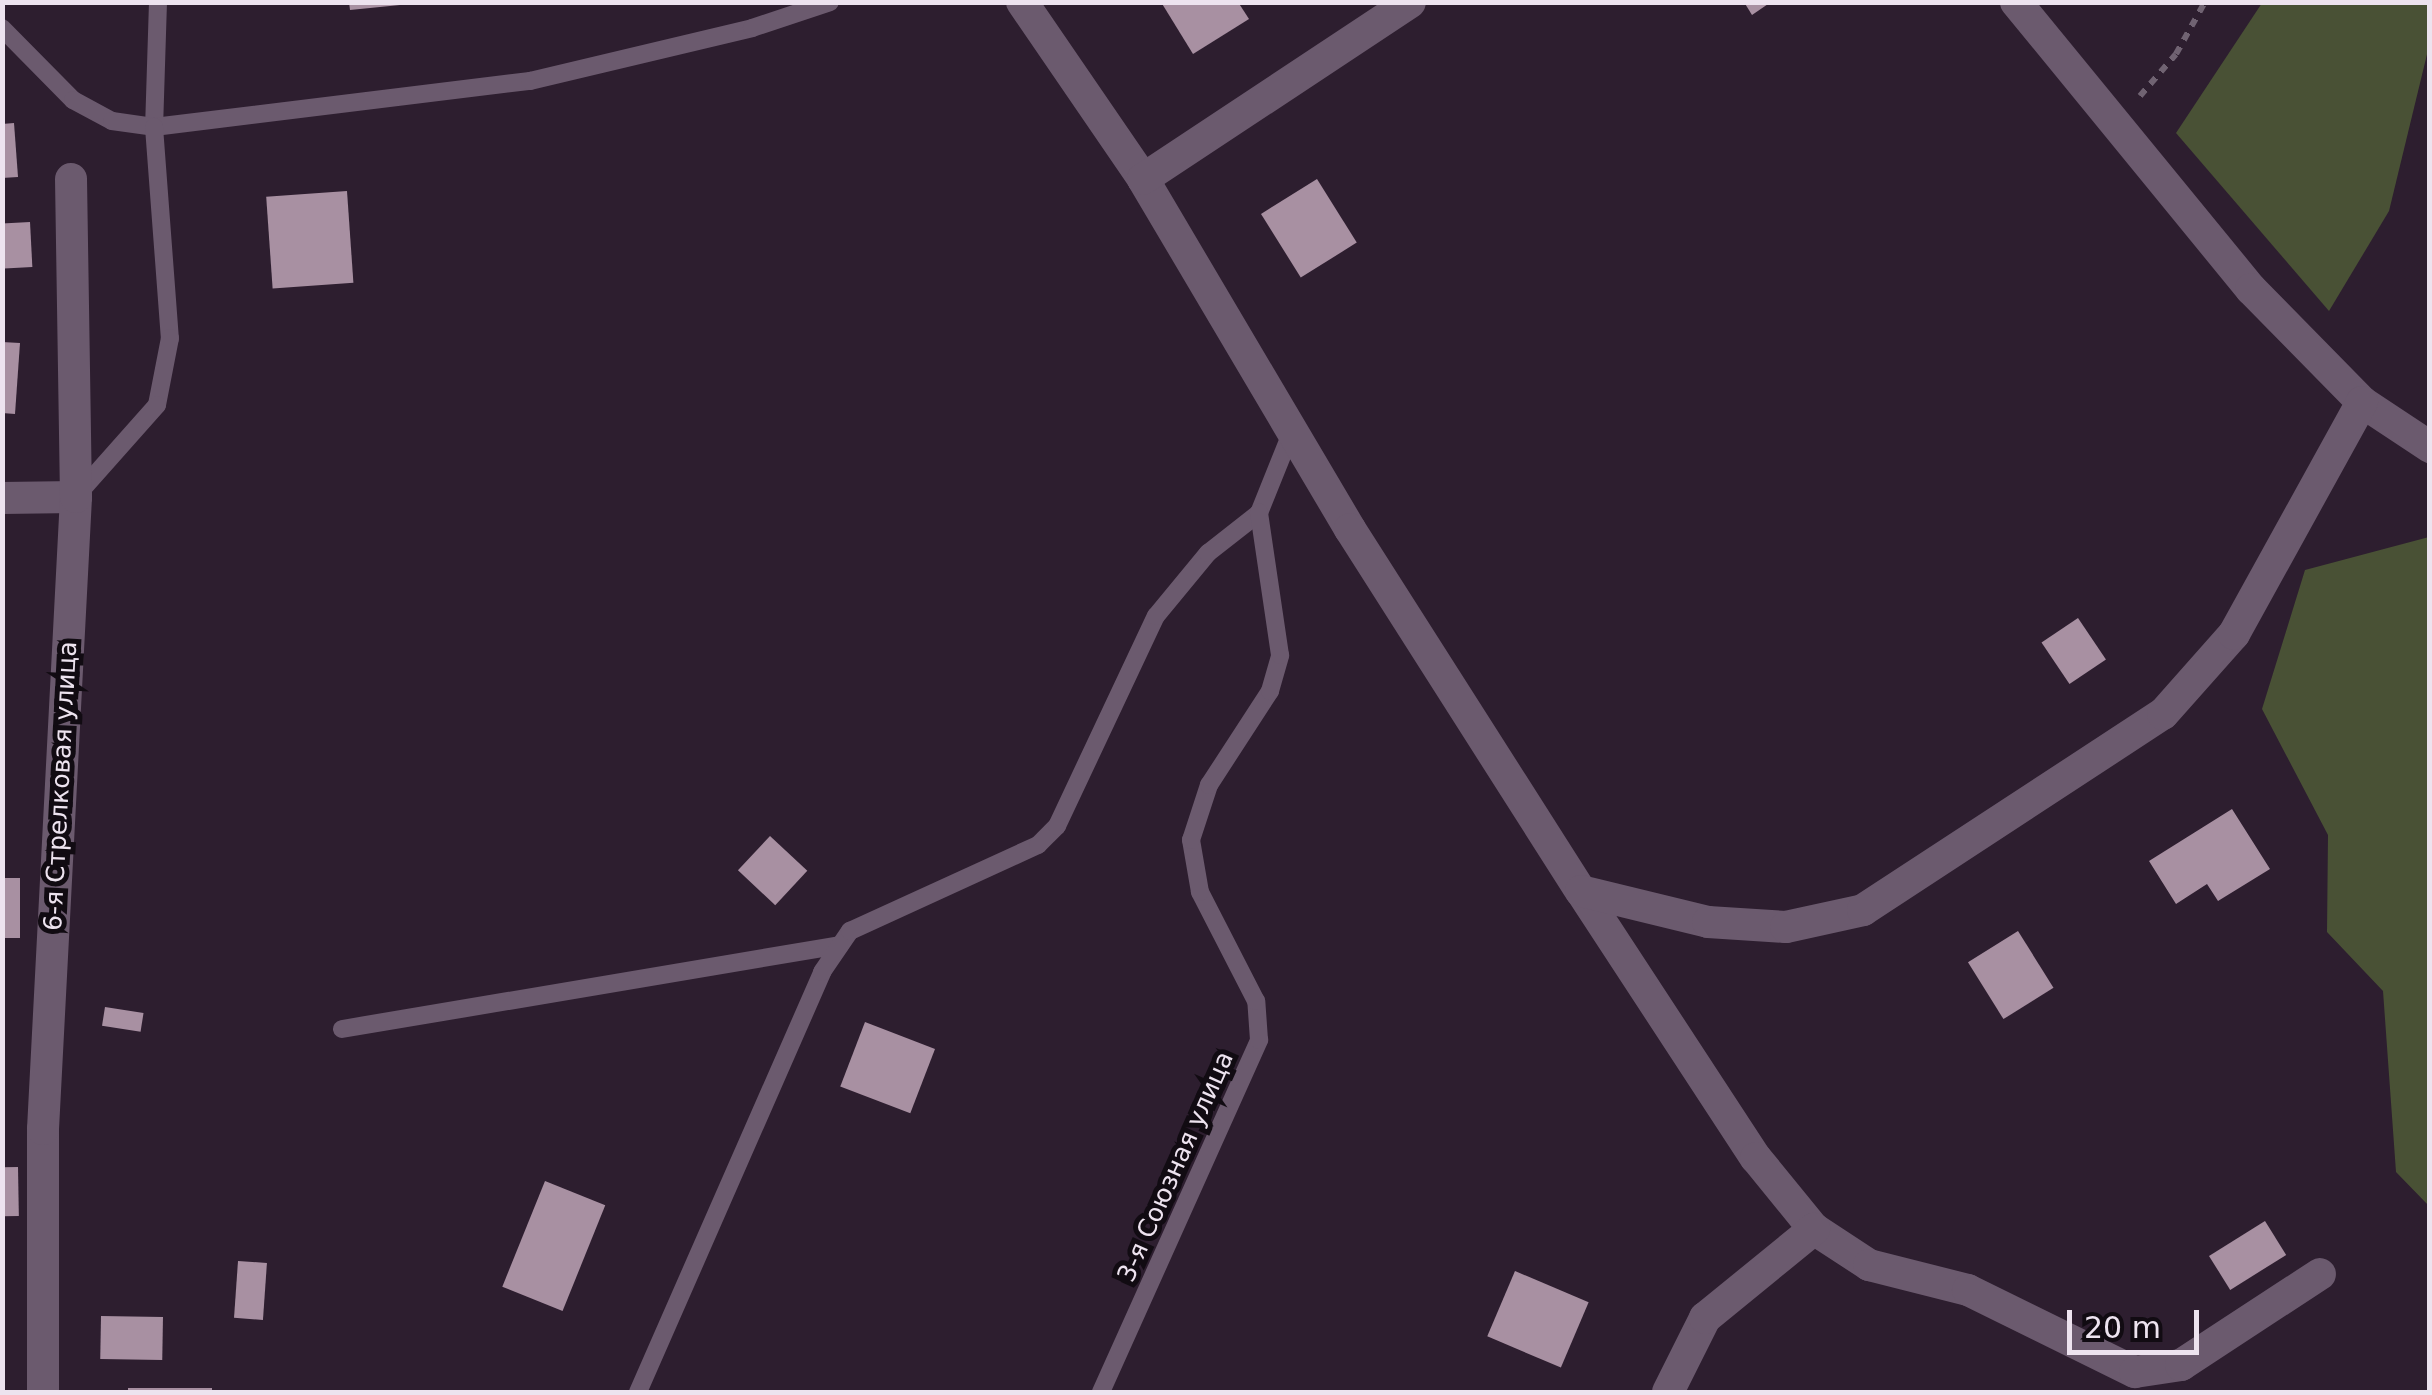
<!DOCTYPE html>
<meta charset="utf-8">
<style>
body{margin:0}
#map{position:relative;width:2432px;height:1395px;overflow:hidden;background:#2d1e2f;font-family:"DejaVu Sans",sans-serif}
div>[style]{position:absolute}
.forest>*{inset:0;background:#495135}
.building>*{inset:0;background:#a890a2;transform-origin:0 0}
.path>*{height:6px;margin-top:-3px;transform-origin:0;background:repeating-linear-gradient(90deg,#706372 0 8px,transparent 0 16px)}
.lane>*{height:18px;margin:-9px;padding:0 9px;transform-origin:9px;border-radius:9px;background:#6b5a6e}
.street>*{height:32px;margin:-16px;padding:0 16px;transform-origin:16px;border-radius:16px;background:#6b5a6e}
span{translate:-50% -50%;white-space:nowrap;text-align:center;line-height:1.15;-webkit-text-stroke:10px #110b12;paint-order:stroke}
.street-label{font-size:25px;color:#ede3ef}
.frame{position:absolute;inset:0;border:5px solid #ede3ef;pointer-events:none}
.scale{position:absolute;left:2067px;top:1310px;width:132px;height:45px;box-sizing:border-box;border:5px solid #ede3ef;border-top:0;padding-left:12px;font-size:30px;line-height:35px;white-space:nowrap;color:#ede3ef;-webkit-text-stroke:8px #110b12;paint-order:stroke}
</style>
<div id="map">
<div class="forest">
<i style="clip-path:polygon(2262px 3px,2429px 3px,2429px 46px,2389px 211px,2329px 311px,2176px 133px)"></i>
<i style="clip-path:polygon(2429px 537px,2430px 537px,2429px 1206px,2396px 1172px,2383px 991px,2327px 932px,2328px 835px,2262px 709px,2305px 570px)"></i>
</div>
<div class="building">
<i style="clip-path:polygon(349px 2px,400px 2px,400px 5px,350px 10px)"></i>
<i style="clip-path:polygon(1161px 2px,1238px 2px,1249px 19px,1193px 54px)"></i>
<i style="clip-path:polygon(1744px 2px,1771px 2px,1752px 15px)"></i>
<i style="clip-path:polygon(14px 123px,18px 177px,2px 178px,2px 124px)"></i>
<i style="left:1317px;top:179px;width:75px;height:66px;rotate:58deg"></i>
<i style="left:347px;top:191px;width:92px;height:81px;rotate:86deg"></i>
<i style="left:30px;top:222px;width:45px;height:28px;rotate:87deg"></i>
<i style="clip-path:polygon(2px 342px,20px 343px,15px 414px,2px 413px)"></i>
<i style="left:2078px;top:618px;width:50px;height:44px;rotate:56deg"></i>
<i style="clip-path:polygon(2232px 809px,2270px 869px,2218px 901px,2207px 884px,2176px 904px,2149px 861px)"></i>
<i style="left:770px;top:836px;width:51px;height:47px;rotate:43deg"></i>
<i style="left:2px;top:878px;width:18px;height:60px"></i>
<i style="left:2018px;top:931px;width:67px;height:59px;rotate:58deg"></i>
<i style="left:105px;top:1007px;width:39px;height:19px;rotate:9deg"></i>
<i style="left:865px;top:1022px;width:75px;height:69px;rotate:21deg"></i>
<i style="left:18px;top:1167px;width:49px;height:16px;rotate:89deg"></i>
<i style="left:545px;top:1181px;width:65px;height:114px;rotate:22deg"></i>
<i style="left:2265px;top:1221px;width:40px;height:66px;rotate:58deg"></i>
<i style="left:238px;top:1261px;width:29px;height:57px;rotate:4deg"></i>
<i style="left:1515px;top:1271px;width:80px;height:71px;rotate:23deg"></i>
<i style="left:101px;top:1316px;width:62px;height:43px;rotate:1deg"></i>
<i style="left:128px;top:1388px;width:84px;height:4px"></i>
</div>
<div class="path">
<i style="left:2140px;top:96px;width:55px;rotate:-49.4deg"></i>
<i style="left:2176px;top:54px;width:60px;rotate:-60.9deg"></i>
</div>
<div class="lane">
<i style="left:158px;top:2px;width:125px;rotate:91.8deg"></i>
<i style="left:154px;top:127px;width:379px;rotate:-7deg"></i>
<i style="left:530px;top:81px;width:228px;rotate:-13.4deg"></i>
<i style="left:752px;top:28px;width:82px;rotate:-18.4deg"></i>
<i style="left:2px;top:28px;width:101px;rotate:45.4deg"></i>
<i style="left:73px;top:100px;width:44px;rotate:28.3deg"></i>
<i style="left:112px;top:121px;width:42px;rotate:8.1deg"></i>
<i style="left:154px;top:127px;width:212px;rotate:85.7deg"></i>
<i style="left:170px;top:338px;width:68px;rotate:101deg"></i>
<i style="left:157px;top:405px;width:118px;rotate:131.6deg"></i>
<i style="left:342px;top:1029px;width:505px;rotate:-9.57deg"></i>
<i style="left:638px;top:1392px;width:459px;rotate:-66.3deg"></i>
<i style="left:822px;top:972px;width:50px;rotate:-55.7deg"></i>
<i style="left:850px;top:931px;width:207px;rotate:-24.6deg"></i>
<i style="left:1038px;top:845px;width:27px;rotate:-45deg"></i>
<i style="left:1057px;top:826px;width:232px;rotate:-64.8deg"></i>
<i style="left:1156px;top:616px;width:82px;rotate:-50.5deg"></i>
<i style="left:1208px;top:553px;width:65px;rotate:-38.1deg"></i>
<i style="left:1259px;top:513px;width:88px;rotate:-68.1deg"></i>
<i style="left:1101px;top:1392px;width:386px;rotate:-65.8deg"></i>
<i style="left:1259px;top:1040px;width:39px;rotate:-94deg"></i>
<i style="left:1256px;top:1001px;width:123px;rotate:-117.2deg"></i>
<i style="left:1200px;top:892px;width:53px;rotate:-99.8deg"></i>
<i style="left:1191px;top:840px;width:58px;rotate:-71.9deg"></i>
<i style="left:1209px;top:785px;width:112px;rotate:-57deg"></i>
<i style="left:1270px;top:691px;width:37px;rotate:-74deg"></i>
<i style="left:1280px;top:655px;width:144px;rotate:-98.4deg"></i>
</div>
<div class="street">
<i style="left:1022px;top:2px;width:214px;rotate:55.6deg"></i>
<i style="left:1143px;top:179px;width:407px;rotate:59.4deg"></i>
<i style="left:1350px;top:529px;width:429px;rotate:57.5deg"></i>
<i style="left:1581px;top:891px;width:319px;rotate:56.8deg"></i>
<i style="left:1756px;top:1158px;width:92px;rotate:50.8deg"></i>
<i style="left:1814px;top:1229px;width:66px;rotate:33.2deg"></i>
<i style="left:1869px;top:1265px;width:102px;rotate:14.2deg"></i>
<i style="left:1968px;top:1290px;width:186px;rotate:26.2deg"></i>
<i style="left:2135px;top:1372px;width:47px;rotate:-8.7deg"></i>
<i style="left:2181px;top:1365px;width:166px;rotate:-33.2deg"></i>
<i style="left:2016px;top:2px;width:371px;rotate:50.7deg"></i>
<i style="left:2251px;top:289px;width:158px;rotate:45.5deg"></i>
<i style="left:2362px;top:402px;width:82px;rotate:33.5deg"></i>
<i style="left:1143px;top:179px;width:320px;rotate:-33.5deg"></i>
<i style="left:2px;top:498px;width:74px;rotate:-0.8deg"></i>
<i style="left:1581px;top:891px;width:131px;rotate:13.7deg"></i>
<i style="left:1708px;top:922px;width:78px;rotate:3.7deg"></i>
<i style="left:1786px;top:927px;width:79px;rotate:-12.4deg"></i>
<i style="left:1863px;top:910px;width:358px;rotate:-33.2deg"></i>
<i style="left:2163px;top:714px;width:107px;rotate:-48.4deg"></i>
<i style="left:2234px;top:634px;width:265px;rotate:-61.1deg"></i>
<i style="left:43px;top:1392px;width:263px;rotate:-90deg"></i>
<i style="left:43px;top:1129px;width:633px;rotate:-87.01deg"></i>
<i style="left:76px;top:497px;width:318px;rotate:-90.9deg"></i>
<i style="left:1668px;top:1392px;width:83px;rotate:-63.4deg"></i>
<i style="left:1705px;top:1318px;width:141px;rotate:-39.2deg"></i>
</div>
<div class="street-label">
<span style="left:61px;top:786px;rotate:-87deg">6-я Стрелковая улица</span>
<span style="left:1176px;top:1167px;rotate:-66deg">3-я Союзная улица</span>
</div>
<div class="frame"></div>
<div class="scale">20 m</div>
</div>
